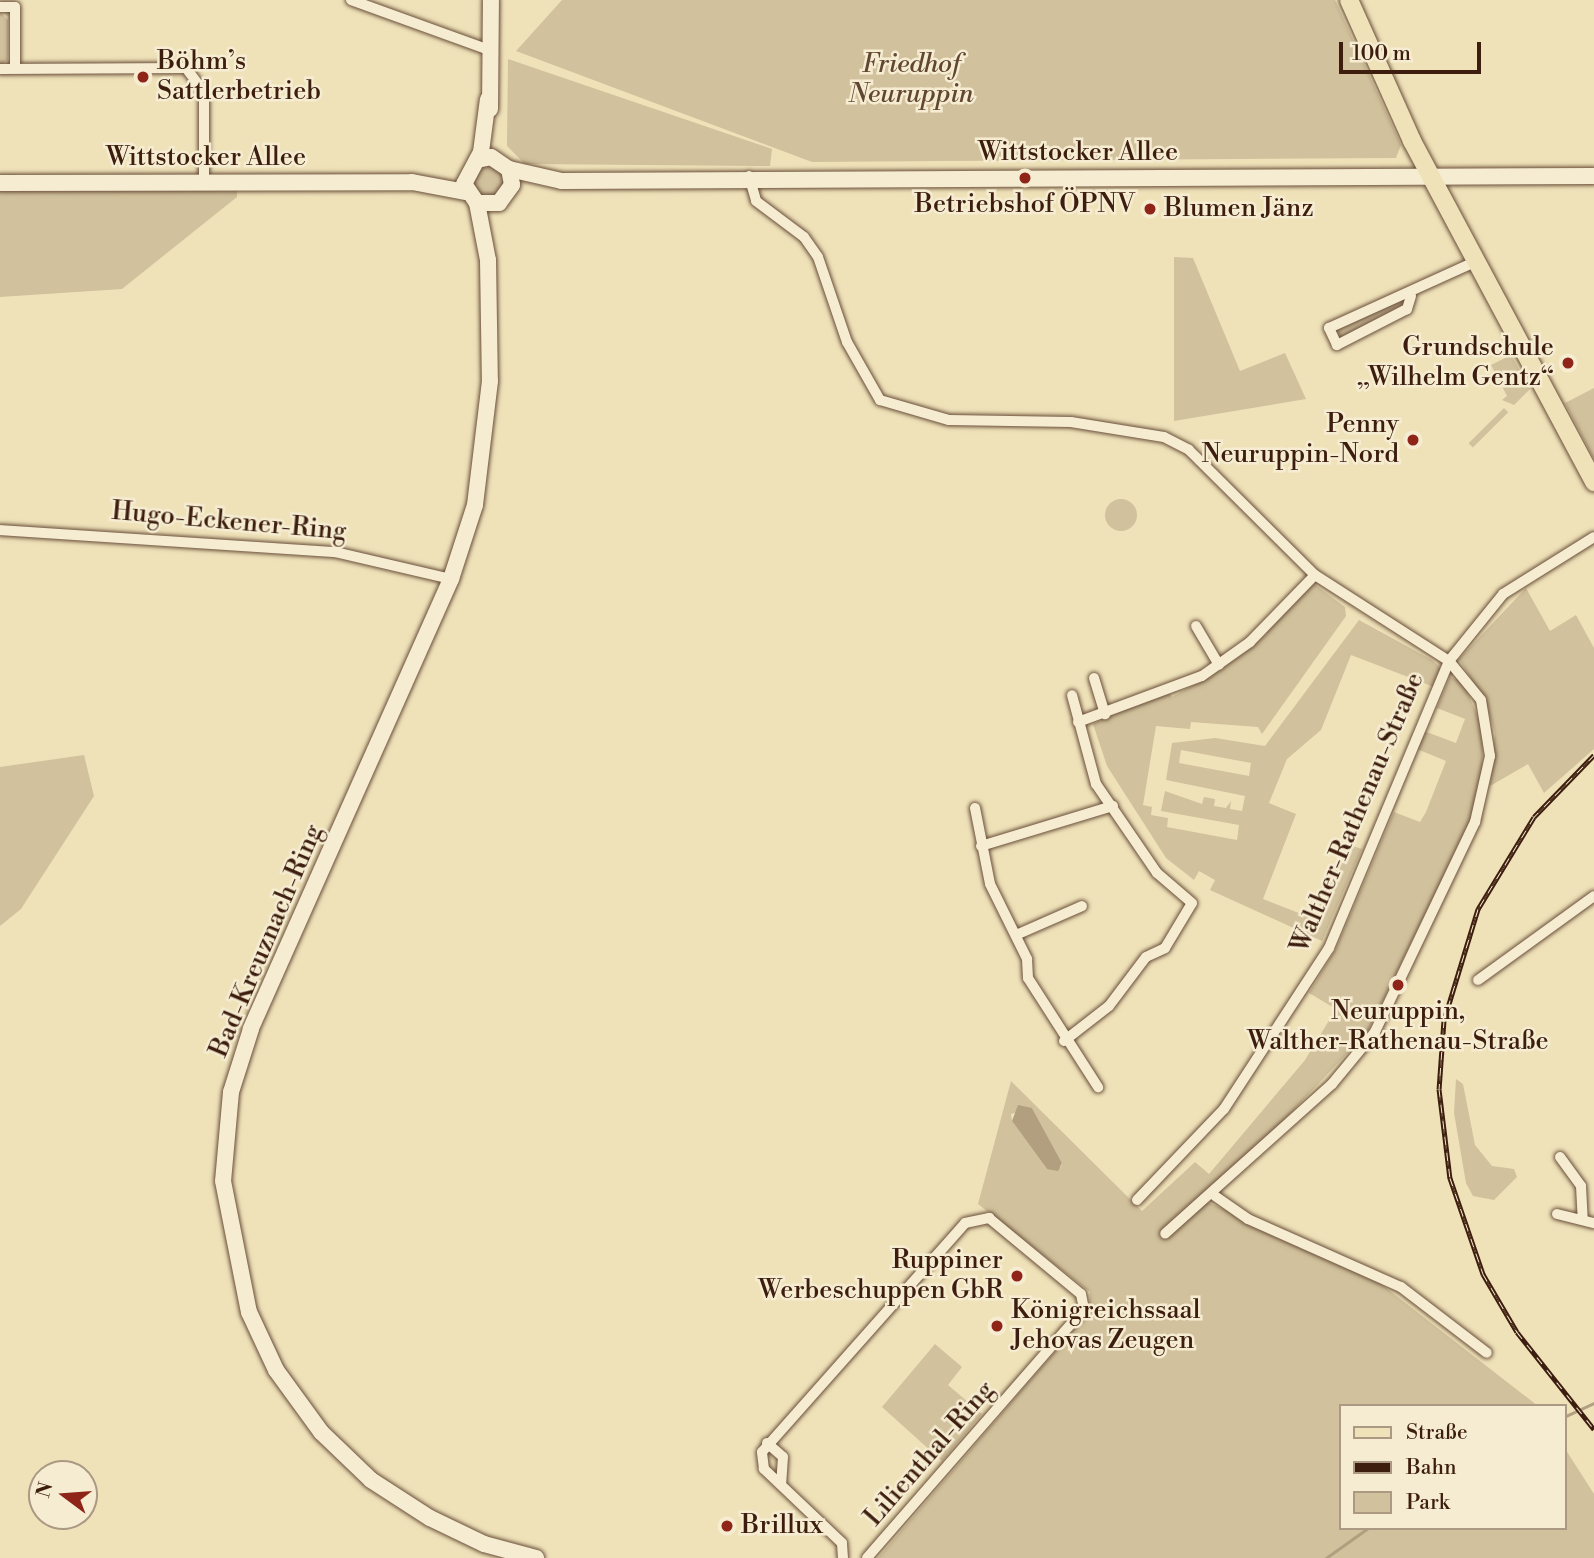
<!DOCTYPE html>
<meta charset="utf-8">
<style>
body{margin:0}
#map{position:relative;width:1594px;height:1558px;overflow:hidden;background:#efe2b9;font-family:"Libre Bodoni",serif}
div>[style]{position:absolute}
.green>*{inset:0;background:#d1c19c;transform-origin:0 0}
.round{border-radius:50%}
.water>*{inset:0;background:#b29f7f}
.stream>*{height:2.5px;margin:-1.25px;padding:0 1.25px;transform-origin:1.25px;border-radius:1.25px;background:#b29f7f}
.roads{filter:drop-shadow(0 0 2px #694e39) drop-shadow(0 0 2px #694e39)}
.minor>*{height:10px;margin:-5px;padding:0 5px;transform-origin:5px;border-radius:5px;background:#f5ecd2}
.secondary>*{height:16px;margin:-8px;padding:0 8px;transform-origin:8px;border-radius:8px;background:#f5ecd2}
.primary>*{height:18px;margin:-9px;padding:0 9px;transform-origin:9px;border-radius:9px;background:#efe2b9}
.rail>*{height:5px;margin-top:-2.5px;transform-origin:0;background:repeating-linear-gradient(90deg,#f5ecd2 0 8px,#3c1d0e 0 16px);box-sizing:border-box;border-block:2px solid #3c1d0e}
.dots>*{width:19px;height:19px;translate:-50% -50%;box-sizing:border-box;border:4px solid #f5ecd2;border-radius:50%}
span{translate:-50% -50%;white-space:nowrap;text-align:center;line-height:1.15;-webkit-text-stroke:5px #f5ecd2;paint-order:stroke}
.poi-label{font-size:26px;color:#3c1d0e}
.left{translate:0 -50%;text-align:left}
.right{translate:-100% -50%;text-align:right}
.park-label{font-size:26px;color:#614632;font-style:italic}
.street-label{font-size:26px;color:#3c1d0e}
.legend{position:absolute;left:1339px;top:1404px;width:228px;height:126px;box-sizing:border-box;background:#f5ecd2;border:2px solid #ab9984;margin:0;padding:9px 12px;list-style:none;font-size:21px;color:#3c1d0e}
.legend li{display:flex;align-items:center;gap:14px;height:35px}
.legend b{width:35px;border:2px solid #ab9984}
.north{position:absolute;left:28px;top:1460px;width:70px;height:70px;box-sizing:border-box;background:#f5ecd2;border:2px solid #ab9984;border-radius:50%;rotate:286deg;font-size:19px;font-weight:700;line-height:28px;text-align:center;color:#3c1d0e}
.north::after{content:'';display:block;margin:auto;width:24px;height:32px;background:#8f2418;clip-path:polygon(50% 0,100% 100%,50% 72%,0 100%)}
.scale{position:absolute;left:1339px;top:42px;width:142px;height:32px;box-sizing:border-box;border:4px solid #3c1d0e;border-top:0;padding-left:9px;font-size:21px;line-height:24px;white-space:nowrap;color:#3c1d0e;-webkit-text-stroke:5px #f5ecd2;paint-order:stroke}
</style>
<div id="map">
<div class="green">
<i style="clip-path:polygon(562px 0,1335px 0,1401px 145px,1396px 158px,812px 162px,516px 51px)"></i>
<i style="clip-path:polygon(0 12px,8px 20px,8px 60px,0 65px)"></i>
<i style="clip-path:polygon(508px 59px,772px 149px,770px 166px,525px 164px,507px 146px)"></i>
<i class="round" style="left:473px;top:166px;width:30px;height:30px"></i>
<i style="clip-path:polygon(237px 187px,237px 197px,122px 289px,0 297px,0 188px)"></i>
<i style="clip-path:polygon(1174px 257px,1193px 258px,1240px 371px,1285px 353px,1306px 399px,1174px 421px)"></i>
<i style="clip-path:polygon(1404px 299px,1403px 305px,1341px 338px,1337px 330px)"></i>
<i style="clip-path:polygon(1511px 355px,1530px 389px,1514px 405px,1502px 400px,1507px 396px,1491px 365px)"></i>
<i style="clip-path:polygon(1594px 388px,1594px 459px,1565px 403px)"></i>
<i style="left:1504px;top:408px;width:6px;height:50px;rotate:45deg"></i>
<i class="round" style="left:1105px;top:499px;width:32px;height:32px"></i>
<i style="clip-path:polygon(evenodd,1314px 584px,1345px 607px,1346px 616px,1262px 734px,1258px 727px,1191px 722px,1190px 729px,1156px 726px,1143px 805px,1152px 807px,1151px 815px,1168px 818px,1167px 827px,1237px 840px,1239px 825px,1161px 811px,1165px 791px,1202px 804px,1204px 797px,1215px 799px,1214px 806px,1226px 808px,1231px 801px,1230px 809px,1242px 811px,1245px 796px,1166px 780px,1172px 743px,1215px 738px,1265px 746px,1359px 620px,1432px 660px,1442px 669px,1434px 687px,1351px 655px,1321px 730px,1287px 759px,1269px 803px,1296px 814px,1263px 899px,1314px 919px,1344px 843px,1362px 849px,1322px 941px,1210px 890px,1215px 880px,1199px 871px,1194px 880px,1166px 858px,1107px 766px,1093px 724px,1168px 691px,1172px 697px,1221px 670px,1267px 634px,1263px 628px,1314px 584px,1181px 750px,1251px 763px,1249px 776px,1179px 763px,1181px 750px)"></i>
<i style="clip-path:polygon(1526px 588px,1550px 631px,1576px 615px,1594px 648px,1594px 749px,1544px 793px,1528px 764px,1490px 786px,1495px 733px,1486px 703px,1459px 659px)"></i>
<i style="clip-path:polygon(evenodd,1450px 677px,1463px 682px,1483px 729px,1482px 777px,1471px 820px,1368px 1031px,1207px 1202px,1363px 1270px,1538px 1406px,1340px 1406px,1340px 1528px,1564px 1528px,1564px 1447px,1594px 1494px,1594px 1558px,878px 1558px,1089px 1312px,1090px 1292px,978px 1204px,1011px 1081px,1142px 1211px,1195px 1162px,1209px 1174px,1305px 1060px,1336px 1009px,1309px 993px,1336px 949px,1394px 812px,1420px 822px,1426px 812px,1446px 761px,1417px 749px,1424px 731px,1456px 743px,1465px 719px,1437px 708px,1450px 677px,1032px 1108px,1062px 1163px,1061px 1167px,1047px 1169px,1012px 1121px,1011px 1114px,1032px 1108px)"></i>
<i style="clip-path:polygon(84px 755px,94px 796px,21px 909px,0 926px,0 767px)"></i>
<i style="clip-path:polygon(1456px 1079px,1463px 1084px,1475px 1145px,1492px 1166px,1514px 1169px,1517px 1177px,1494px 1200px,1473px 1196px,1466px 1183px,1454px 1113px)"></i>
<i style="clip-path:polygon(935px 1344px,962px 1367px,948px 1385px,982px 1414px,942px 1461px,882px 1407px)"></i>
</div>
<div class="water">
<i style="clip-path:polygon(1018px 1105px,1032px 1108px,1062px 1163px,1058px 1171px,1047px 1169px,1012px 1121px)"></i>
</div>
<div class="stream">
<i style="left:1564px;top:1417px;width:33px;rotate:-25deg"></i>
<i style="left:1326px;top:1558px;width:52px;rotate:-35.5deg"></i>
</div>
<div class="roads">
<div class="minor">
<i style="left:351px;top:0;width:144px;rotate:19.9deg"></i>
<i style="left:0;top:7px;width:15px"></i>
<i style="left:15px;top:7px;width:60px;rotate:90deg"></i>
<i style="left:0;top:69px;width:186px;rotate:-0.3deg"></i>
<i style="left:186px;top:68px;width:30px;rotate:53deg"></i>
<i style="left:204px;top:92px;width:91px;rotate:90deg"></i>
<i style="left:749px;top:176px;width:26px;rotate:74deg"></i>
<i style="left:756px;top:201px;width:60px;rotate:36.9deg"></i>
<i style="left:804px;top:237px;width:24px;rotate:55deg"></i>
<i style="left:818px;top:257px;width:90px;rotate:71.2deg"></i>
<i style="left:847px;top:342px;width:67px;rotate:60.4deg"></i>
<i style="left:880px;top:400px;width:72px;rotate:16.2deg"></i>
<i style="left:949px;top:420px;width:122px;rotate:0.9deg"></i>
<i style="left:1071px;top:422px;width:94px;rotate:9.2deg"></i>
<i style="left:1164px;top:437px;width:28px;rotate:27deg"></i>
<i style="left:1189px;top:450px;width:177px;rotate:44.8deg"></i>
<i style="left:1315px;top:575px;width:159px;rotate:32.7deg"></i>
<i style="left:1449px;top:661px;width:50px;rotate:50.6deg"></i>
<i style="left:1481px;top:700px;width:57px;rotate:80.9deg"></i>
<i style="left:1490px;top:756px;width:68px;rotate:102.8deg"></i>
<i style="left:1475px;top:822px;width:233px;rotate:115.5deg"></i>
<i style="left:1375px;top:1032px;width:67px;rotate:129.6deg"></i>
<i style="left:1332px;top:1084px;width:224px;rotate:138.1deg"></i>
<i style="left:1411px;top:296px;width:14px;rotate:107deg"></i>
<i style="left:1407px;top:309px;width:79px;rotate:152.8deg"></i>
<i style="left:1337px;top:345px;width:19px;rotate:-115deg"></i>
<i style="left:1329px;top:328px;width:162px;rotate:-24.4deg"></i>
<i style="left:0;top:530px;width:336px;rotate:3.8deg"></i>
<i style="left:335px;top:552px;width:119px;rotate:13.1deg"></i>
<i style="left:1196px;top:626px;width:45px;rotate:59.5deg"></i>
<i style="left:1094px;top:678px;width:38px;rotate:73deg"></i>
<i style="left:1078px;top:722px;width:132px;rotate:-20.4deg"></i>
<i style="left:1202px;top:676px;width:59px;rotate:-35.3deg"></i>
<i style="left:1250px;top:642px;width:93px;rotate:-45.9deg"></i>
<i style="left:975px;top:808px;width:77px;rotate:78.8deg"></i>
<i style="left:990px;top:884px;width:84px;rotate:63.7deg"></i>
<i style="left:1027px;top:959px;width:19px;rotate:87deg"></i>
<i style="left:1028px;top:978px;width:130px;rotate:57.3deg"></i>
<i style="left:981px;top:846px;width:138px;rotate:-16.9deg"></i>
<i style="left:1016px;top:935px;width:72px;rotate:-23.7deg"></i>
<i style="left:1478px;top:980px;width:143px;rotate:-35.9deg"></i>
<i style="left:1064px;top:1041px;width:57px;rotate:-37.9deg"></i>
<i style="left:1109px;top:1006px;width:61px;rotate:-52.9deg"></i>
<i style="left:1146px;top:957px;width:21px;rotate:-25deg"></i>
<i style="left:1165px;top:948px;width:52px;rotate:-59deg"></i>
<i style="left:1192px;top:903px;width:46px;rotate:-139.4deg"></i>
<i style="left:1157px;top:873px;width:108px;rotate:-124.4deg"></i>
<i style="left:1096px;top:784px;width:92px;rotate:-105.1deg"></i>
<i style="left:1560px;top:1157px;width:36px;rotate:54deg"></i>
<i style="left:1581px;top:1186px;width:34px;rotate:87deg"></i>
<i style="left:1215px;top:1196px;width:40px;rotate:34.9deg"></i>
<i style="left:1248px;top:1219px;width:167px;rotate:24deg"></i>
<i style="left:1401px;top:1287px;width:108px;rotate:37.5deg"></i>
<i style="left:1137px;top:1200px;width:126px;rotate:-46.3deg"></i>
<i style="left:1224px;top:1109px;width:192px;rotate:-56.9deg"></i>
<i style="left:1329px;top:948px;width:311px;rotate:-67.3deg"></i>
<i style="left:1449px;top:661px;width:86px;rotate:-51.1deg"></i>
<i style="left:1503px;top:594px;width:107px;rotate:-32.1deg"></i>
<i style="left:1557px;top:1214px;width:38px;rotate:14deg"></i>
<i style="left:767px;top:1443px;width:21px;rotate:41deg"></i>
<i style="left:783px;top:1457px;width:26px;rotate:94deg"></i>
<i style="left:843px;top:1558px;width:15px;rotate:-94deg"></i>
<i style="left:842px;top:1543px;width:108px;rotate:-136.5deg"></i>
<i style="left:764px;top:1469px;width:17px;rotate:-97deg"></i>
<i style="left:762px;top:1452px;width:306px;rotate:-48.4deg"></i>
<i style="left:965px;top:1223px;width:25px;rotate:-12deg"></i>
<i style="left:989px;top:1218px;width:119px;rotate:39.6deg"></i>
<i style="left:1081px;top:1294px;width:15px;rotate:79deg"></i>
<i style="left:1084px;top:1309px;width:330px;rotate:131.1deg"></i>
</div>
<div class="secondary">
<i style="left:490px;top:109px;width:109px;rotate:-89.5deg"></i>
<i style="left:477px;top:160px;width:14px;rotate:-12deg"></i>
<i style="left:491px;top:157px;width:22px;rotate:34deg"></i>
<i style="left:509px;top:169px;width:16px;rotate:79deg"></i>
<i style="left:512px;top:185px;width:22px;rotate:126deg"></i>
<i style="left:499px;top:203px;width:22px;rotate:180deg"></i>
<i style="left:477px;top:203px;width:23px;rotate:-124deg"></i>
<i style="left:464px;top:184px;width:36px;rotate:-62deg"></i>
<i style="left:481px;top:152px;width:53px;rotate:-82.5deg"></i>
<i style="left:509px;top:169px;width:54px;rotate:12.8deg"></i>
<i style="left:562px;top:181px;width:1032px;rotate:-0.28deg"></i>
<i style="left:0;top:183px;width:412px;rotate:-0.1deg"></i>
<i style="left:412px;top:182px;width:55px;rotate:10.5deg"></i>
<i style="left:477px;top:203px;width:58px;rotate:79.1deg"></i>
<i style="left:488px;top:260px;width:121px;rotate:89.1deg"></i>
<i style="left:490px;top:381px;width:125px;rotate:96.9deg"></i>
<i style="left:475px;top:505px;width:78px;rotate:108deg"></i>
<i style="left:451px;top:579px;width:492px;rotate:114deg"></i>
<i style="left:251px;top:1029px;width:66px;rotate:107.6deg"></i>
<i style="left:231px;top:1092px;width:89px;rotate:95.1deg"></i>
<i style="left:223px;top:1181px;width:134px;rotate:78.8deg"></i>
<i style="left:249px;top:1312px;width:64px;rotate:65deg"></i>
<i style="left:276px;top:1370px;width:77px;rotate:54deg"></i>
<i style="left:321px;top:1432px;width:69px;rotate:43.8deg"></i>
<i style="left:371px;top:1480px;width:70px;rotate:32.8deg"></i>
<i style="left:430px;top:1518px;width:60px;rotate:25.7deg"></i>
<i style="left:484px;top:1544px;width:54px;rotate:15.1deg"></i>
</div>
<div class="primary">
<i style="left:1349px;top:0;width:154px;rotate:65.9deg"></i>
<i style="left:1412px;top:141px;width:387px;rotate:61.9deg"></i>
</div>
</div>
<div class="rail">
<i style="left:1594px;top:755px;width:86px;rotate:134.1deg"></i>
<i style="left:1534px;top:817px;width:108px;rotate:121.3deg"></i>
<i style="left:1478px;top:909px;width:116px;rotate:107deg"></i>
<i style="left:1444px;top:1020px;width:69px;rotate:94.1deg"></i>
<i style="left:1439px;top:1089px;width:90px;rotate:83deg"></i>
<i style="left:1450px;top:1178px;width:102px;rotate:71deg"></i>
<i style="left:1483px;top:1274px;width:67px;rotate:59.6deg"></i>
<i style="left:1517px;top:1332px;width:124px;rotate:51.6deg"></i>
</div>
<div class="dots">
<i style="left:143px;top:77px;background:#8f2418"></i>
<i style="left:1025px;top:178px;background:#8f2418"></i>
<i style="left:1150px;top:209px;background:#8f2418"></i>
<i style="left:1568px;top:363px;background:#8f2418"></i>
<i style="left:1413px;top:440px;background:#8f2418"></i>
<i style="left:1398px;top:985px;background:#8f2418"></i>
<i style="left:1017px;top:1276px;background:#8f2418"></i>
<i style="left:997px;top:1326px;background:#8f2418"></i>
<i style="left:727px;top:1526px;background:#8f2418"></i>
</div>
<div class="poi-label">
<span class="left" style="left:157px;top:77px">Böhm’s<br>Sattlerbetrieb</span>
<span style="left:1025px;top:205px">Betriebshof ÖPNV</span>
<span class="left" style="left:1164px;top:209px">Blumen Jänz</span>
<span class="right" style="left:1554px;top:363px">Grundschule<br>„Wilhelm Gentz“</span>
<span class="right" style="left:1399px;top:440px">Penny<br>Neuruppin-Nord</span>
<span style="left:1398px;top:1027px">Neuruppin,<br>Walther-Rathenau-Straße</span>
<span class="right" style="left:1003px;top:1276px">Ruppiner<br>Werbeschuppen GbR</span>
<span class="left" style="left:1011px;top:1326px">Königreichssaal<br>Jehovas Zeugen</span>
<span class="left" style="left:741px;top:1526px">Brillux</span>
</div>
<div class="park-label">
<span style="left:911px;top:80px">Friedhof<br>Neuruppin</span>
</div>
<div class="street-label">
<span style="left:1078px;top:153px">Wittstocker Allee</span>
<span style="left:206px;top:158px">Wittstocker Allee</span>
<span style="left:229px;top:522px;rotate:5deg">Hugo-Eckener-Ring</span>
<span style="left:1358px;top:813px;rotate:-67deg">Walther-Rathenau-Straße</span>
<span style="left:267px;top:941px;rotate:-67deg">Bad-Kreuznach-Ring</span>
<span style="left:930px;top:1454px;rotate:-49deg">Lilienthal-Ring</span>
</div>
<ul class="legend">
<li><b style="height:9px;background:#efe2b9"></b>Straße</li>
<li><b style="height:9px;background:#3c1d0e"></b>Bahn</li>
<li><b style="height:19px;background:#d1c19c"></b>Park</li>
</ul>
<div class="north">N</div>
<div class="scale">100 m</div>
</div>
